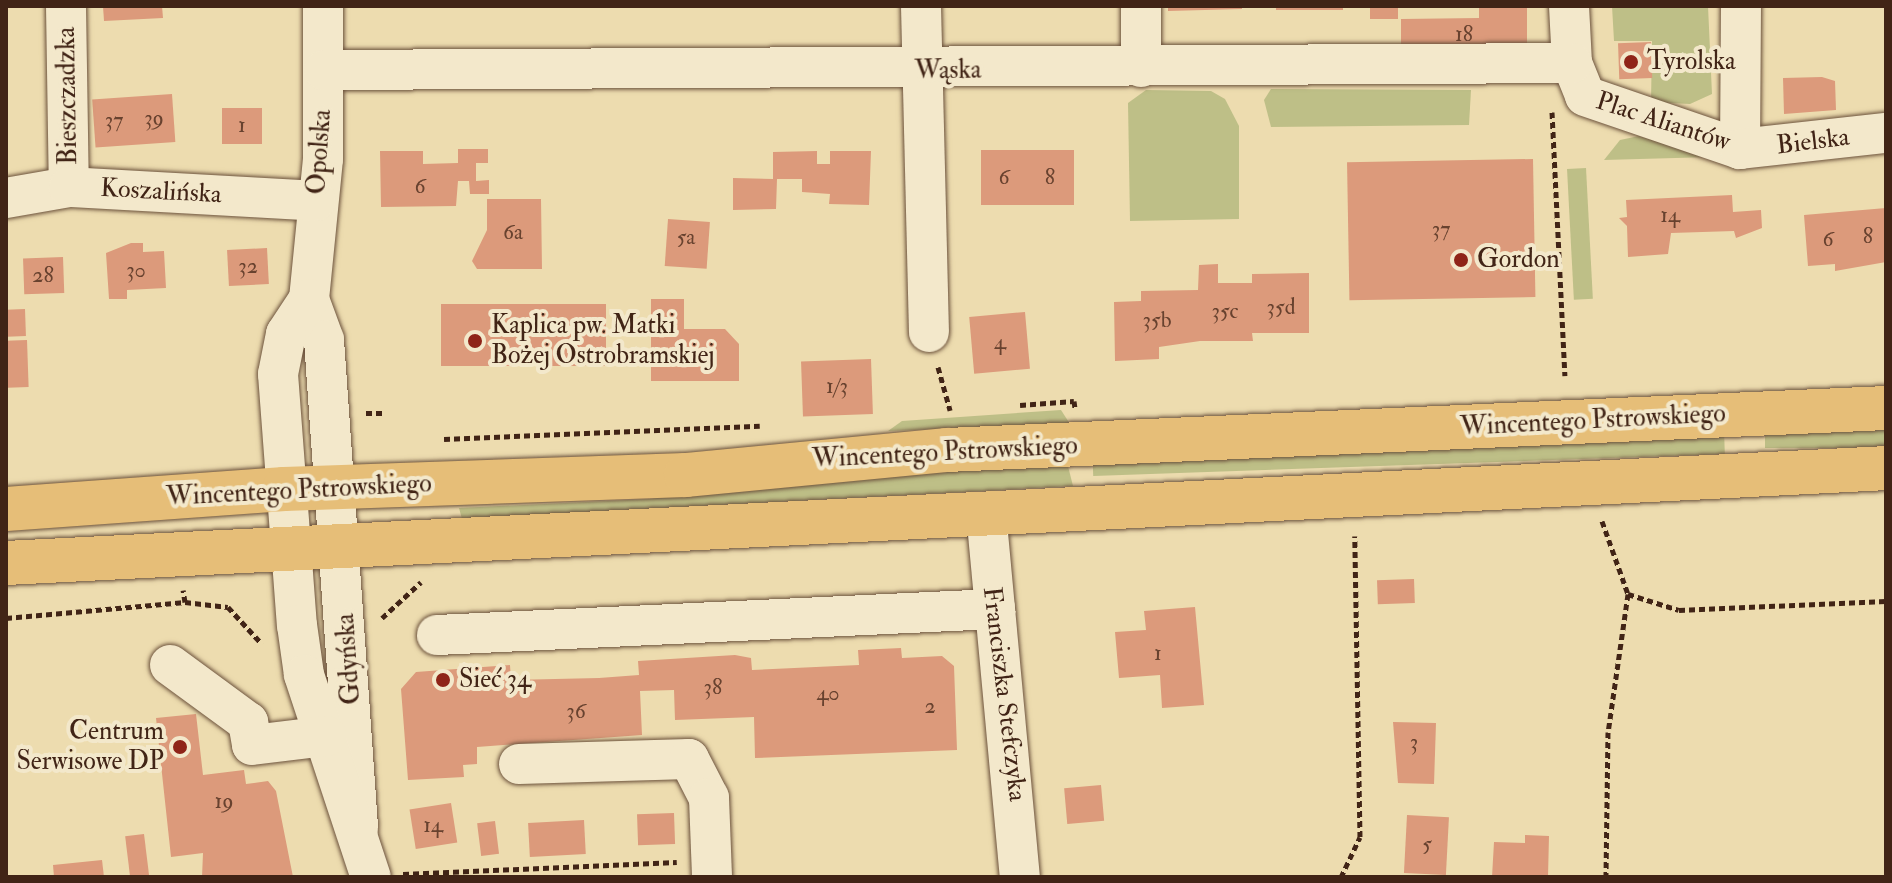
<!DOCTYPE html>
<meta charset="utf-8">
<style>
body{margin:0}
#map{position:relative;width:1892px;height:883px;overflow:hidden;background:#eddcaf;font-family:"IM FELL Double Pica",serif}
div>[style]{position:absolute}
.green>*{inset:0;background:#bebf87;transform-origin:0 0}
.building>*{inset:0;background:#dc9a7b;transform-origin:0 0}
.path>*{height:5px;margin-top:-2.5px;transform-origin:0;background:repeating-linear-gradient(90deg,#412416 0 6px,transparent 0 10px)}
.roads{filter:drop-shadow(0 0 2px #6c523c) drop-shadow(0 0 2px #6c523c)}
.minor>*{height:40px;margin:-20px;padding:0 20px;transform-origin:20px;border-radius:20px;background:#f3e8cb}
.major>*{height:44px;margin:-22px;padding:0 22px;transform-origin:22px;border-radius:22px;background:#e6be78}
.dots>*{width:22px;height:22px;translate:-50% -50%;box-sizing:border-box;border:4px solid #f3e8cb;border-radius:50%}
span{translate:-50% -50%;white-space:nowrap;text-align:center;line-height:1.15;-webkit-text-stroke:8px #f3e8cb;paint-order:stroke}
.number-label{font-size:22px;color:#68422f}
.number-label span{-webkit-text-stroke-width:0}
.poi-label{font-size:26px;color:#412416}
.left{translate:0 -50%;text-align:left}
.right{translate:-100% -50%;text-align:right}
.street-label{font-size:26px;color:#412416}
.frame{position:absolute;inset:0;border:8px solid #412416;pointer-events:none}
</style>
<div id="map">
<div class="green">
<i style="clip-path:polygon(1612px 6px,1708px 6px,1712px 94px,1690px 104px,1651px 102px,1652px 41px,1614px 41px)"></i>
<i style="clip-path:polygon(1271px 89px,1471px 90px,1469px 125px,1271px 127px,1264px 100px)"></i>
<i style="clip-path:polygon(1146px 90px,1211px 91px,1225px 99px,1239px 126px,1239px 219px,1130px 221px,1128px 103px)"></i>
<i style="clip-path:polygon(1639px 136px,1711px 157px,1604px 160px,1620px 140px)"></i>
<i style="left:1586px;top:168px;width:131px;height:19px;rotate:87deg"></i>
<i style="clip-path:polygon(1061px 410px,1070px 424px,888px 431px,902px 421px)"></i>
<i style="left:1886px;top:424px;width:24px;height:121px;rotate:90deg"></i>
<i style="left:1724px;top:430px;width:24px;height:632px;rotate:88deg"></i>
<i style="clip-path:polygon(1068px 466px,1073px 486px,462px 519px,459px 508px,649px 499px,765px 478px)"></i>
</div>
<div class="building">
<i style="clip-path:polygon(103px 6px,162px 6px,163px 18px,104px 21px)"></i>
<i style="clip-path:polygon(1168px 6px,1242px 6px,1242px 9px,1168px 11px)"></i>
<i style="left:1276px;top:6px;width:67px;height:4px"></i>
<i style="left:1370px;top:6px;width:28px;height:13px"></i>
<i style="clip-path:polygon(1479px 6px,1527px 6px,1527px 53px,1401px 51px,1401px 19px,1479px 18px)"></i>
<i style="left:1651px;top:42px;width:36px;height:33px;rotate:88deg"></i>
<i style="clip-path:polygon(1822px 77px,1835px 81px,1836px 110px,1784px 114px,1783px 78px)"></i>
<i style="left:172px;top:94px;width:48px;height:80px;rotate:86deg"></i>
<i style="left:222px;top:108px;width:40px;height:36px"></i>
<i style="clip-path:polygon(458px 149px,488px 149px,488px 163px,476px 163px,476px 181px,489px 180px,489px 194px,470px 194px,469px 181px,458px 181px,456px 206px,381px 207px,380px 151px,423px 151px,423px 164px,458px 163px)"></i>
<i style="left:1074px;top:150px;width:55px;height:93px;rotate:90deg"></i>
<i style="clip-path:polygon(817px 151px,817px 164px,830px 164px,830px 151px,871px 151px,869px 205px,829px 204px,830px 194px,802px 192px,802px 179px,777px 179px,776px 209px,733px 210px,733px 178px,773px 179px,773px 152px)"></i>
<i style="left:1533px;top:159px;width:138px;height:186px;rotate:89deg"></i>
<i style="clip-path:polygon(1732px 195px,1733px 212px,1761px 210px,1762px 228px,1736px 238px,1734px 231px,1671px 233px,1668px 254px,1628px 257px,1627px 226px,1619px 218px,1627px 217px,1626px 200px)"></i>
<i style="clip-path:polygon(487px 199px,541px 199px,542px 269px,477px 269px,472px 261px,487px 230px)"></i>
<i style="clip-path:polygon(1886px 208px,1886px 262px,1835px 271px,1835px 264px,1808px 266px,1804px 215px)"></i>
<i style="left:668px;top:219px;width:42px;height:47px;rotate:4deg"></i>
<i style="clip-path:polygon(131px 243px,143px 243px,143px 252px,164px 251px,166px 288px,127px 290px,127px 299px,109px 299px,106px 253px)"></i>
<i style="left:267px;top:248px;width:36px;height:40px;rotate:87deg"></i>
<i style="left:63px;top:257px;width:36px;height:40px;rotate:88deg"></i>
<i style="clip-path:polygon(1218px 264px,1218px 283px,1252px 283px,1252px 274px,1309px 273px,1309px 333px,1252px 333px,1253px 341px,1200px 341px,1159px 347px,1159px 359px,1115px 361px,1114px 302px,1141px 301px,1141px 291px,1198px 290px,1199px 265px)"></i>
<i style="clip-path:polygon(651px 299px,684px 299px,684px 329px,725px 329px,739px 344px,739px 381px,651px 381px)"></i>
<i style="left:441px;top:304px;width:165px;height:62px"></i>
<i style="left:25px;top:309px;width:27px;height:19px;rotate:88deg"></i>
<i style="left:1025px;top:312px;width:57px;height:56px;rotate:85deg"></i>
<i style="left:27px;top:340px;width:47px;height:21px;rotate:88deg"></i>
<i style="left:871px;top:359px;width:55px;height:70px;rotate:88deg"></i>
<i style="left:1414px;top:579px;width:24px;height:37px;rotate:88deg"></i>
<i style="clip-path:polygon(1195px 607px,1204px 705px,1162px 708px,1160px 675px,1119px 678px,1115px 632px,1146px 630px,1144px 611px)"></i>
<i style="clip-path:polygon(901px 648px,902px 658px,942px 656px,954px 666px,957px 750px,755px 758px,754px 717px,675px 720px,674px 690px,640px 691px,642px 735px,477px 747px,477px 764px,463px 765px,464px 777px,408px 780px,401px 689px,416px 672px,510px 665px,511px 680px,599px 678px,639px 675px,638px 661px,735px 655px,751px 658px,752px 670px,859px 665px,858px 650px)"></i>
<i style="clip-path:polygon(196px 714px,203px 775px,244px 770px,246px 784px,268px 781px,276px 791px,293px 877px,202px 877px,203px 853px,171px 857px,156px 718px)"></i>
<i style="clip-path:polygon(1393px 722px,1436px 723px,1434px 784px,1398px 783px)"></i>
<i style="left:1101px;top:785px;width:36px;height:37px;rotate:85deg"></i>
<i style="left:451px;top:803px;width:40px;height:42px;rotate:81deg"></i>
<i style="left:674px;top:813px;width:31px;height:37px;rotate:88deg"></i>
<i style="left:1407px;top:815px;width:42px;height:58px;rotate:3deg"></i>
<i style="left:584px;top:820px;width:34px;height:56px;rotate:87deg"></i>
<i style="left:495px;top:821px;width:33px;height:18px;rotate:83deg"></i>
<i style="left:144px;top:834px;width:43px;height:19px;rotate:83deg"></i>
<i style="clip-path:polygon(1525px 835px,1549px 836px,1548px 877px,1492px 877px,1494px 842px,1525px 843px)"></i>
<i style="clip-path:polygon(102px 860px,104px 877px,54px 877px,53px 865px)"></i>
</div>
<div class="path">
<i style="left:1552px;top:112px;width:264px;rotate:87.2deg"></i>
<i style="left:938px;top:367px;width:45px;rotate:74.4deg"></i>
<i style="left:1020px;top:405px;width:54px;rotate:-4.2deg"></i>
<i style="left:1074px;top:401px;width:7px;rotate:82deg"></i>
<i style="left:366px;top:413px;width:18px"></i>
<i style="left:444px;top:439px;width:316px;rotate:-2.4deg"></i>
<i style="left:1602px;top:521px;width:77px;rotate:70.4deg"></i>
<i style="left:1628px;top:594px;width:139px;rotate:98.2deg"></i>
<i style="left:1608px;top:732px;width:145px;rotate:90.8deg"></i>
<i style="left:1628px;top:594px;width:53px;rotate:17.4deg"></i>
<i style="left:1679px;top:610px;width:207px;rotate:-2.5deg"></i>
<i style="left:185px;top:602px;width:43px;rotate:6.6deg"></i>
<i style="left:228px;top:607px;width:50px;rotate:47.4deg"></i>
<i style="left:6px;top:618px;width:180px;rotate:-5.1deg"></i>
<i style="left:185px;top:602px;width:12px;rotate:-99deg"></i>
<i style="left:382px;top:618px;width:53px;rotate:-42.7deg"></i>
<i style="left:403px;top:874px;width:274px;rotate:-2.5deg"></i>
<i style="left:1341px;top:877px;width:44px;rotate:-64.6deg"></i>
<i style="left:1360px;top:837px;width:301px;rotate:-91deg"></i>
</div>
<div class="roads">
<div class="minor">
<i style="left:66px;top:6px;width:181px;rotate:89.1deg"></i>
<i style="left:323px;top:6px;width:153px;rotate:90deg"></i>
<i style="left:323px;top:159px;width:141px;rotate:95.7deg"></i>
<i style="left:309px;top:299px;width:44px;rotate:69.9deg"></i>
<i style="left:324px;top:340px;width:490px;rotate:86deg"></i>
<i style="left:921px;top:6px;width:326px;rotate:88.6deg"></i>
<i style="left:1141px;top:6px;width:61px;rotate:90deg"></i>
<i style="left:1569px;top:6px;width:57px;rotate:87deg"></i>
<i style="left:1572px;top:63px;width:35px;rotate:68deg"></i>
<i style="left:1585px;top:96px;width:164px;rotate:18.9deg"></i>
<i style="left:1740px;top:149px;width:143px;rotate:-89.6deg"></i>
<i style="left:324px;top:70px;width:1248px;rotate:-0.32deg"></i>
<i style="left:1740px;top:149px;width:147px;rotate:-6.3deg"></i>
<i style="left:6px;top:198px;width:64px;rotate:-9.9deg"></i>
<i style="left:69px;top:187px;width:247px;rotate:3.2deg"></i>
<i style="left:309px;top:299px;width:42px;rotate:123.3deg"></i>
<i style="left:286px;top:334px;width:41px;rotate:101.3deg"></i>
<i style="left:278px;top:374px;width:252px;rotate:85.7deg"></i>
<i style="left:297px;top:625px;width:50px;rotate:82deg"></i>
<i style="left:304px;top:675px;width:213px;rotate:71.7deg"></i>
<i style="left:986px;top:512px;width:367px;rotate:84.7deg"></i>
<i style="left:437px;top:635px;width:559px;rotate:-2.67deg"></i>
<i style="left:170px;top:665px;width:97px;rotate:36.2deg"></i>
<i style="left:248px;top:722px;width:23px;rotate:80deg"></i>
<i style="left:252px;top:745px;width:75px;rotate:-6.9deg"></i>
<i style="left:519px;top:764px;width:170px;rotate:-1.7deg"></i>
<i style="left:689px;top:759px;width:44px;rotate:62.9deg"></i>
<i style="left:709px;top:798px;width:79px;rotate:87.8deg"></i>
</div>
<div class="major">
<i style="left:6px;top:509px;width:279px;rotate:-4.1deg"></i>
<i style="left:284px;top:489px;width:402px;rotate:-2deg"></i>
<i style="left:686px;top:475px;width:262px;rotate:-5.5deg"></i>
<i style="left:947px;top:450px;width:940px;rotate:-2.56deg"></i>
<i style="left:6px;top:563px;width:1882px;rotate:-2.89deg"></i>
</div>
</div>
<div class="dots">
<i style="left:1631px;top:62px;background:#8f2418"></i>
<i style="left:1461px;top:260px;background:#8f2418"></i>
<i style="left:475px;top:341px;background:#8f2418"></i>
<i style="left:443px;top:680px;background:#8f2418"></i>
<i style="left:180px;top:747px;background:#8f2418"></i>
</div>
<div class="number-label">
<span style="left:1464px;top:35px">18</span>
<span style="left:154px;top:119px">39</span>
<span style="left:114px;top:121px">37</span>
<span style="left:242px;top:126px">1</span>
<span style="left:1004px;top:178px">6</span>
<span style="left:1050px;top:178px">8</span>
<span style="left:420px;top:187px">6</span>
<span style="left:1670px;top:216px">14</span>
<span style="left:1441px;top:230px">37</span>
<span style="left:513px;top:233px">6a</span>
<span style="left:1868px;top:237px">8</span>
<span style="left:686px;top:238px">5a</span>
<span style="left:1828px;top:240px">6</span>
<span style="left:248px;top:267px">32</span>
<span style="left:136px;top:271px">30</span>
<span style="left:43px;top:276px">28</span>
<span style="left:1281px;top:308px">35d</span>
<span style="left:1225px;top:312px">35c</span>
<span style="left:1157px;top:321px">35b</span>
<span style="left:1000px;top:343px">4</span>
<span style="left:837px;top:387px">1/3</span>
<span style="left:1158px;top:654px">1</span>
<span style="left:713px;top:688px">38</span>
<span style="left:828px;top:694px">40</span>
<span style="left:930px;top:707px">2</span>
<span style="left:576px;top:712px">36</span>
<span style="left:1414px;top:743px">3</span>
<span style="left:224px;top:802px">19</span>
<span style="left:433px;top:826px">14</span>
<span style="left:1427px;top:845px">5</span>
</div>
<div class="poi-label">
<span class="left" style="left:1647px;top:62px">Tyrolska</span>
<span class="left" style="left:1477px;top:260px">Gordon</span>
<span class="left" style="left:491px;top:341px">Kaplica pw. Matki<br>Bożej Ostrobramskiej</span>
<span class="left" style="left:459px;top:680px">Sieć 34</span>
<span class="right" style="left:164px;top:747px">Centrum<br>Serwisowe DP</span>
</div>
<div class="street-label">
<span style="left:948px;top:71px;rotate:-1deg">Wąska</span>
<span style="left:68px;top:96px;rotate:-91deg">Bieszczadzka</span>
<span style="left:1663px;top:122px;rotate:18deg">Plac Aliantów</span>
<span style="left:1813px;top:142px;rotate:-7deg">Bielska</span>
<span style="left:320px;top:152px;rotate:-86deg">Opolska</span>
<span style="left:161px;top:192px;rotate:3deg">Koszalińska</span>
<span style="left:1593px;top:421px;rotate:-3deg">Wincentego Pstrowskiego</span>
<span style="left:945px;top:453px;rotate:-3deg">Wincentego Pstrowskiego</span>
<span style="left:299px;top:491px;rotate:-3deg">Wincentego Pstrowskiego</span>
<span style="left:349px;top:659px;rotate:-94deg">Gdyńska</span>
<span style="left:1004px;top:694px;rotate:83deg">Franciszka Stefczyka</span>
</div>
<div class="frame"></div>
</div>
